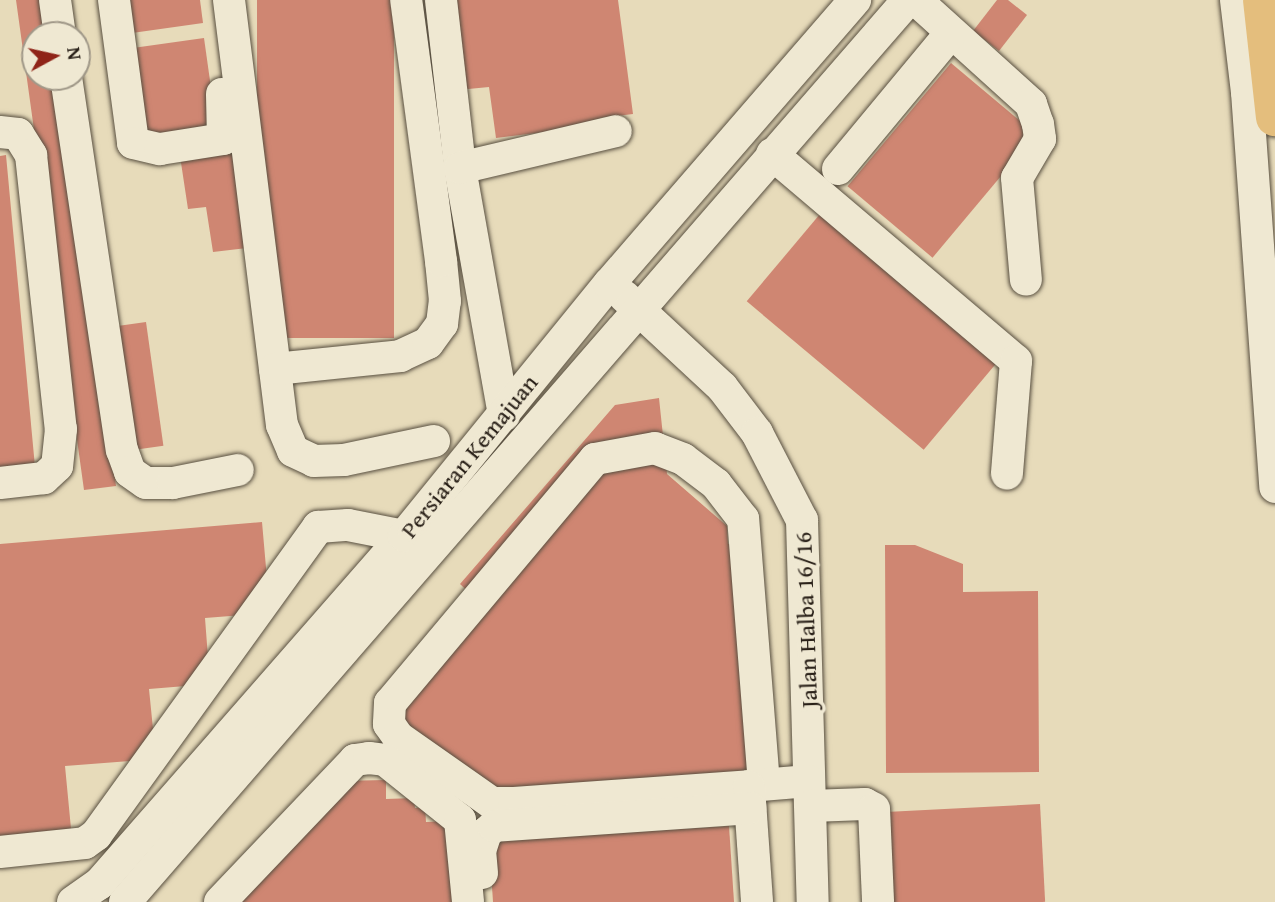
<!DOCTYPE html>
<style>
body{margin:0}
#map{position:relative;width:1275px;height:902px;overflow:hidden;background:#e7dbba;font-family:"Gentium Book Plus",serif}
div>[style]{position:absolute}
.building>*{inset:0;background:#cf8672;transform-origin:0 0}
.roads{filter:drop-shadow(0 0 2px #584f40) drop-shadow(0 0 2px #584f40)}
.minor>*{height:32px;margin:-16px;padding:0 16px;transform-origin:16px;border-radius:16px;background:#efe8d2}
.highway>*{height:38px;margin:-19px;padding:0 19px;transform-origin:19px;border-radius:19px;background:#e4be7d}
span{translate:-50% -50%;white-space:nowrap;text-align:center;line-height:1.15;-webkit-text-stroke:7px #efe8d2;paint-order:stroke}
.street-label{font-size:24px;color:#292018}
.north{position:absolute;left:21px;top:21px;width:70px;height:70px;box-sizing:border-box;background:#efe8d2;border:2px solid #a09888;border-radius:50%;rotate:82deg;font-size:19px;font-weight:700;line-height:28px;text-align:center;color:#292018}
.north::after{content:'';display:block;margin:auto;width:24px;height:32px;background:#8f2418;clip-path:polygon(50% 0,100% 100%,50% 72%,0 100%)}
</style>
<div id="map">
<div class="building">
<i style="clip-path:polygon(16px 0,50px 0,54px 35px,35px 35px,35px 77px,60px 77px,116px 486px,84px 490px)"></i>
<i style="clip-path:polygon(128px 0,200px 0,203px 23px,132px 33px)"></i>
<i style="left:257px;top:0;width:137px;height:338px"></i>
<i style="clip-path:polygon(447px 0,618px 0,633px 114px,600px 118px,601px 125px,496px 138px,489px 87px,458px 90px)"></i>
<i style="clip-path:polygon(997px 0,1008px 0,1027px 15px,999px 51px,973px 31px)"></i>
<i style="left:204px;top:38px;width:99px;height:70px;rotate:82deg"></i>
<i style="left:951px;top:63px;width:111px;height:161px;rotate:40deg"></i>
<i style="clip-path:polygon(233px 149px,247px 248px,213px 252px,206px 207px,188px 209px,180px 156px)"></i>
<i style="clip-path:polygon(6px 155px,35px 467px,0 470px,0 156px)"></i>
<i style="left:820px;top:214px;width:231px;height:114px;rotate:40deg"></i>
<i style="left:146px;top:322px;width:125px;height:34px;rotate:82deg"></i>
<i style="clip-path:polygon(659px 398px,667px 474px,727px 526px,728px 544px,736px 543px,751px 782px,484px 798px,378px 706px,474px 597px,460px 584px,615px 405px)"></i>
<i style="clip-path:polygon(262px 522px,270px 613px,205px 618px,210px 684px,149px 689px,156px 759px,65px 766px,72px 839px,0 845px,0 544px)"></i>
<i style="clip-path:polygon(885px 545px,915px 545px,963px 564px,963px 592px,1038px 591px,1039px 772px,886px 773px)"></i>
<i style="clip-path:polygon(386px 780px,386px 799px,414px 798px,415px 808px,425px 807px,426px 822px,451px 821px,462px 902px,212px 902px,339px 781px)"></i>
<i style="left:1040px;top:804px;width:98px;height:159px;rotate:87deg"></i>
<i style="clip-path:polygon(729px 826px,734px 902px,493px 902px,489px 841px)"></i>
</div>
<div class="roads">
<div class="minor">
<i style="left:55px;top:0;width:35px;rotate:82deg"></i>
<i style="left:114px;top:0;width:144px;rotate:82.4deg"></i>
<i style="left:133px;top:143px;width:28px;rotate:13deg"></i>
<i style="left:160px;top:149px;width:64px;rotate:-9deg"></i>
<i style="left:223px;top:139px;width:45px;rotate:-91.3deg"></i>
<i style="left:229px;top:0;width:428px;rotate:82.9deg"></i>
<i style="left:282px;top:425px;width:28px;rotate:67deg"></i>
<i style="left:293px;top:451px;width:23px;rotate:25deg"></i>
<i style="left:314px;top:461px;width:30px;rotate:-2deg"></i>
<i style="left:344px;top:460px;width:92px;rotate:-11.9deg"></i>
<i style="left:441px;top:0;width:169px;rotate:83.5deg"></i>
<i style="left:460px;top:168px;width:251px;rotate:79.9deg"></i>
<i style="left:916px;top:0;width:155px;rotate:42.1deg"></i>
<i style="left:1031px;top:104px;width:21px;rotate:71deg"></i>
<i style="left:1038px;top:124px;width:15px;rotate:82deg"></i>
<i style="left:1040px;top:139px;width:45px;rotate:120.5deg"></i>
<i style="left:1017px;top:178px;width:102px;rotate:85deg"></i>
<i style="left:1236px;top:0;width:93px;rotate:83.2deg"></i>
<i style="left:1247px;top:92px;width:396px;rotate:85.9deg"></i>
<i style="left:66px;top:77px;width:377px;rotate:81.5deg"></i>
<i style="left:122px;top:450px;width:23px;rotate:70deg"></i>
<i style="left:130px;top:472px;width:19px;rotate:35deg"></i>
<i style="left:146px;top:483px;width:27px"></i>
<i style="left:173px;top:483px;width:66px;rotate:-11.3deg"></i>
<i style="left:0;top:132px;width:18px;rotate:6deg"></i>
<i style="left:18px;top:134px;width:25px;rotate:58deg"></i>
<i style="left:31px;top:155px;width:276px;rotate:83.8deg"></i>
<i style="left:61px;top:429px;width:37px;rotate:96deg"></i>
<i style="left:57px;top:466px;width:18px;rotate:137deg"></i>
<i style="left:44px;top:478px;width:44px;rotate:173.5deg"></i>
<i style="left:772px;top:154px;width:320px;rotate:40.3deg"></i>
<i style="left:1016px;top:361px;width:113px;rotate:94.6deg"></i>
<i style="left:460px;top:168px;width:160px;rotate:-13.3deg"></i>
<i style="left:838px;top:169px;width:177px;rotate:-50.3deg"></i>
<i style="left:624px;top:296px;width:134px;rotate:42.9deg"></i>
<i style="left:722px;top:387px;width:58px;rotate:52.7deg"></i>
<i style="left:757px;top:433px;width:98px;rotate:62.7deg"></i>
<i style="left:802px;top:520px;width:382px;rotate:88.4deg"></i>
<i style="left:275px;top:369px;width:126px;rotate:-5.9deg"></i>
<i style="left:400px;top:356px;width:31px;rotate:-25deg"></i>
<i style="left:428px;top:343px;width:24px;rotate:-54deg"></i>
<i style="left:442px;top:324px;width:23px;rotate:-83deg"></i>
<i style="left:445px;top:301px;width:40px;rotate:-95.7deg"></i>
<i style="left:441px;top:261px;width:263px;rotate:-97.6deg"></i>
<i style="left:764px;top:784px;width:266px;rotate:-94.5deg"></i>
<i style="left:743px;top:519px;width:44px;rotate:-127.6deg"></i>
<i style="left:716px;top:484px;width:41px;rotate:-142.9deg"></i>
<i style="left:683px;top:459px;width:30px;rotate:-159deg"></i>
<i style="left:655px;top:448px;width:61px;rotate:169.6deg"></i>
<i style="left:595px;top:459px;width:319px;rotate:130deg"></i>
<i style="left:390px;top:703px;width:21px;rotate:93deg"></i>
<i style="left:389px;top:724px;width:16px;rotate:55deg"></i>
<i style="left:398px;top:737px;width:115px;rotate:35.1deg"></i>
<i style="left:492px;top:803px;width:22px"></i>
<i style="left:514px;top:803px;width:236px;rotate:-4.1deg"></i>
<i style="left:749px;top:786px;width:60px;rotate:-4.8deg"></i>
<i style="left:749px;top:787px;width:115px;rotate:86deg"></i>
<i style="left:811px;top:806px;width:54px;rotate:-2.1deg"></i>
<i style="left:865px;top:804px;width:10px;rotate:29deg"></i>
<i style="left:874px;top:809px;width:93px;rotate:87.5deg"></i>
<i style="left:0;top:852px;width:85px;rotate:-6deg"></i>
<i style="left:85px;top:843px;width:14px;rotate:-36deg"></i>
<i style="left:96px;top:835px;width:380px;rotate:-54.2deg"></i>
<i style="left:318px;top:527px;width:30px;rotate:-4deg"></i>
<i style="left:348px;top:525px;width:57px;rotate:11.1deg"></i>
<i style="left:482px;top:873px;width:22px;rotate:-95deg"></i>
<i style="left:480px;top:851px;width:19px;rotate:-72deg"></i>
<i style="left:486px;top:833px;width:11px;rotate:-41deg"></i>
<i style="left:494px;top:826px;width:257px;rotate:-4deg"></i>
<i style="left:73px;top:902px;width:32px;rotate:-35deg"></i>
<i style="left:99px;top:884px;width:463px;rotate:-48.8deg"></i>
<i style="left:404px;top:536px;width:325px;rotate:-50.9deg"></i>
<i style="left:609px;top:284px;width:376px;rotate:-49.1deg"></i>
<i style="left:125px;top:902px;width:1194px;rotate:-49.04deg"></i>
<i style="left:220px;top:902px;width:196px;rotate:-46.4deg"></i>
<i style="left:355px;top:760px;width:14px;rotate:-8deg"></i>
<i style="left:369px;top:758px;width:16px;rotate:7deg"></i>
<i style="left:385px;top:760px;width:96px;rotate:38.7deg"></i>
<i style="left:460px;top:820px;width:82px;rotate:84.4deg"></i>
</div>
<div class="highway">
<i style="left:1262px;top:0;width:118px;rotate:83.7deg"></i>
</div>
</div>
<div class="street-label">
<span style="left:469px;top:456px;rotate:-51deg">Persiaran Kemajuan</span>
<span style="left:806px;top:620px;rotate:-92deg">Jalan Halba 16/16</span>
</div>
<div class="north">N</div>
</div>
